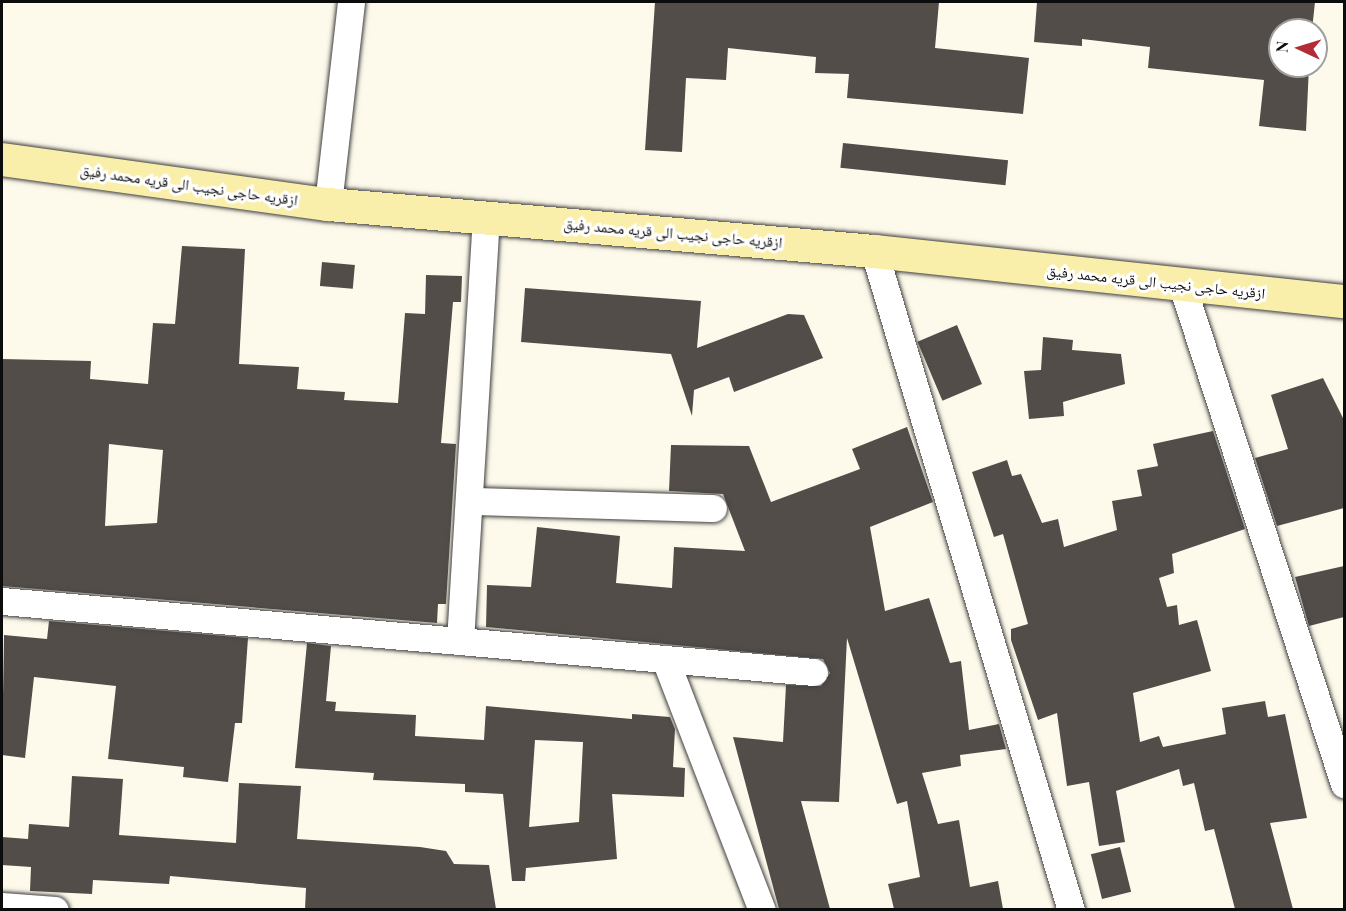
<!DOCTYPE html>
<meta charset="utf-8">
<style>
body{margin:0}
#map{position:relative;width:1346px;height:911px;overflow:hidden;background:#fefaeb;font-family:"Playfair Display","Noto Naskh Arabic",serif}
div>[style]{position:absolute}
.building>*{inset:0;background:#534d49;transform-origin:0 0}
.roads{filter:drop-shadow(0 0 2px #3f3f3f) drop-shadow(0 0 2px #3f3f3f)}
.street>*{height:27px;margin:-13.5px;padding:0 13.5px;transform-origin:13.5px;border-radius:13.5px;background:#fff}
.secondary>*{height:33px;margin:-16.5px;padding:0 16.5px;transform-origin:16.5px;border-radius:16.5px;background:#faefaa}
span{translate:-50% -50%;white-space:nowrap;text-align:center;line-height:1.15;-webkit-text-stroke:6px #fff;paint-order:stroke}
.street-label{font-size:15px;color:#0c0c0c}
.frame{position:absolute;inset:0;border:3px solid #0c0c0c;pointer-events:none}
.north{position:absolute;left:1268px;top:18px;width:60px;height:60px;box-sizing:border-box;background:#fff;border:2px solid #9e9e9e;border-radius:50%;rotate:274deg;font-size:16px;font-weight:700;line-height:24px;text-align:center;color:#0c0c0c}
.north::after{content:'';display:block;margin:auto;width:21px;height:27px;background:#b22d37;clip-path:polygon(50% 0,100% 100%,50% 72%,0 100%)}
</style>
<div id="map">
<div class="building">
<i style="clip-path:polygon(655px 2px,939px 2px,935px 48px,1029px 58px,1023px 114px,847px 98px,849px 74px,815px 73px,816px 57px,728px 48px,726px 80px,686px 78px,682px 152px,645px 150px)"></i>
<i style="clip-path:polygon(1037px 2px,1315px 2px,1312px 30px,1280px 30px,1280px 66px,1309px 66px,1306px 131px,1259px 126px,1264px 80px,1148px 68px,1150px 47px,1082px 39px,1082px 46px,1034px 42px)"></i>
<i style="left:843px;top:143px;width:166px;height:25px;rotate:6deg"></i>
<i style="clip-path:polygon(evenodd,182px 246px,245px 249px,239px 364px,299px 367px,297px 389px,345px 392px,344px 400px,398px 403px,405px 313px,425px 314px,426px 275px,462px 276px,461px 302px,453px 302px,441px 443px,456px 444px,446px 604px,438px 604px,437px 623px,2px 586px,2px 359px,91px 361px,90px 379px,148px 384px,153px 323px,175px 324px,182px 246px,109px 444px,163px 450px,157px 523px,105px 526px,109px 444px)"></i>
<i style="left:322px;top:262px;width:33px;height:24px;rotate:5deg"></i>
<i style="clip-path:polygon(525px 288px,701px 301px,697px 348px,788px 314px,804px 315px,823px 358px,734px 392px,729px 377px,694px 390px,692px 416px,671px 354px,521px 342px)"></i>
<i style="left:957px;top:325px;width:64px;height:43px;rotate:67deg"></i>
<i style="clip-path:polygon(1043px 337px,1073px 340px,1072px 350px,1121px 354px,1125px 384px,1063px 402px,1064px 416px,1029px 419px,1024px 371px,1041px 370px)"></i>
<i style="clip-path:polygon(1323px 378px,1344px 420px,1344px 508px,1277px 526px,1255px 458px,1288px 449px,1271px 395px)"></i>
<i style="clip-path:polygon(907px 427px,933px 502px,870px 527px,885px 611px,929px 598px,950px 663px,961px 661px,969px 730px,999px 724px,1006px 749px,960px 755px,961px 766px,922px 773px,938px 824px,959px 820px,970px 887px,998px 881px,1003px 909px,894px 909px,888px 884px,920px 877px,907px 801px,897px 804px,847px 638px,839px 802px,801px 801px,830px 909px,779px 909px,733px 737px,783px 742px,786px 685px,821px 686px,830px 673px,823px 659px,486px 627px,487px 585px,531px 587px,537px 527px,620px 536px,616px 583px,672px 588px,674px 547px,745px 551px,723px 494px,669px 491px,671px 445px,749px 446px,771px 502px,860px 469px,852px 449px)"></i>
<i style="clip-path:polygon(1213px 431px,1245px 529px,1172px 554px,1174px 573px,1159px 578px,1167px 607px,1177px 605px,1179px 625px,1197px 620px,1211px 671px,1133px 693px,1140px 742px,1159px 736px,1163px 747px,1226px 734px,1222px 708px,1265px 701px,1268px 717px,1285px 714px,1307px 818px,1270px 823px,1293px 909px,1235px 909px,1214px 829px,1205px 831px,1194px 783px,1183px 786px,1179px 769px,1116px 791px,1125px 842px,1099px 846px,1089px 782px,1067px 786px,1057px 713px,1038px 720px,1011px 640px,1011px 629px,1028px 624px,1003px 534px,994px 537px,972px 472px,1007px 460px,1012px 476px,1021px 474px,1042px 523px,1058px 519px,1064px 547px,1117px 530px,1112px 501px,1142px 496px,1137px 470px,1158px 466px,1153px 444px)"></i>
<i style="clip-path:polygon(1344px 566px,1344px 617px,1309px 626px,1295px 577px)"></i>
<i style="clip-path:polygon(49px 621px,248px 638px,242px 723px,235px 723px,228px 782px,183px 777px,184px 767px,108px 759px,116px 686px,34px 677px,25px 758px,2px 755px,4px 635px,47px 639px)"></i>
<i style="clip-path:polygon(evenodd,307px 643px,331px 646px,326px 701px,336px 702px,335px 711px,416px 715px,415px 736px,484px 740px,486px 706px,632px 719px,632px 714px,670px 717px,675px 729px,673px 767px,685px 768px,684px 797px,612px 794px,617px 859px,526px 868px,525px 881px,512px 881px,503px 794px,465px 792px,465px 784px,373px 780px,374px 773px,295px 768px,307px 643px,535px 740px,583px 742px,579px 822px,529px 827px,535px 740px)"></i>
<i style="clip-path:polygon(72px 776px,123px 779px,119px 835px,236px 843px,239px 783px,301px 786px,297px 839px,420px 847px,446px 851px,454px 864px,489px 865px,496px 909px,305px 909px,306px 888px,170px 876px,169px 884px,93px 880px,92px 894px,30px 891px,31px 867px,2px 865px,2px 837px,28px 839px,29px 824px,69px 827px)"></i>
<i style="left:1120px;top:847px;width:46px;height:30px;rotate:76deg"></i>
</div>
<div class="roads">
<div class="street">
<i style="left:328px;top:204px;width:203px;rotate:-83.5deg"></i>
<i style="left:874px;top:251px;width:688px;rotate:73.36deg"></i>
<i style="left:1182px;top:285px;width:525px;rotate:72.01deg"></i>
<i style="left:472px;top:501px;width:241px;rotate:1.7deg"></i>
<i style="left:2px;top:601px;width:815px;rotate:5deg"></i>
<i style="left:460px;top:641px;width:426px;rotate:-86.5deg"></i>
<i style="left:665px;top:659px;width:269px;rotate:68.9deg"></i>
<i style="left:2px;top:906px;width:53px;rotate:4.3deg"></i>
</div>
<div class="secondary">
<i style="left:2px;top:159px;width:329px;rotate:7.9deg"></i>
<i style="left:328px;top:204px;width:548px;rotate:4.92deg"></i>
<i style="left:874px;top:251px;width:473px;rotate:6.1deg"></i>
</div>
</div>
<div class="street-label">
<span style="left:189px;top:185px;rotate:8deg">ازقریه حاجی نجیب الی قریه محمد رفیق</span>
<span style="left:673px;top:233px;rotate:5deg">ازقریه حاجی نجیب الی قریه محمد رفیق</span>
<span style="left:1156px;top:282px;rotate:6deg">ازقریه حاجی نجیب الی قریه محمد رفیق</span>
</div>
<div class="frame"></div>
<div class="north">N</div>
</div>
